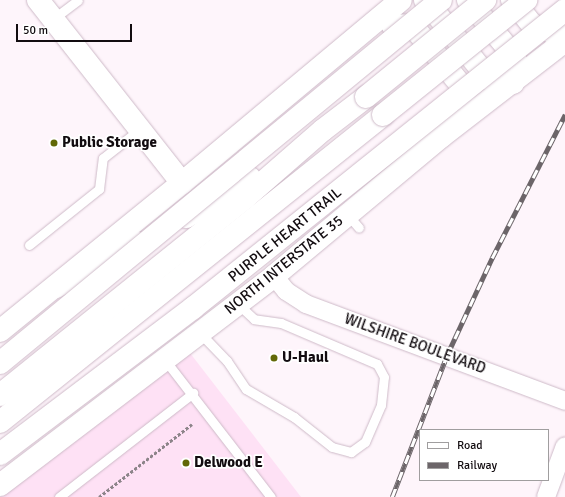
<!DOCTYPE html>
<style>
body{margin:0}
#map{position:relative;width:565px;height:497px;overflow:hidden;background:#fef5fb;font-family:Signika,sans-serif}
div>[style]{position:absolute}
.built>*{inset:0;background:#fee1f5}
.path>*{height:2.5px;margin-top:-1.25px;transform-origin:0;background:repeating-linear-gradient(90deg,#8c8489 0 3px,transparent 0 5px)}
.roads{filter:drop-shadow(0 0 1px #cebac8) drop-shadow(0 0 1px #cebac8)}
.service>*{height:9px;margin:-4.5px;padding:0 4.5px;transform-origin:4.5px;border-radius:4.5px;background:#fff}
.minor>*{height:18px;margin:-9px;padding:0 9px;transform-origin:9px;border-radius:9px;background:#fff}
.tertiary>*{height:22px;margin:-11px;padding:0 11px;transform-origin:11px;border-radius:11px;background:#fff}
.secondary>*{height:22px;margin:-11px;padding:0 11px;transform-origin:11px;border-radius:11px;background:#fff}
.motorway>*{height:22px;margin:-11px;padding:0 11px;transform-origin:11px;border-radius:11px;background:#fff}
.rail>*{height:4.5px;margin-top:-2.25px;transform-origin:0;background:repeating-linear-gradient(90deg,#fff 0 9px,#6c6569 0 18px);box-sizing:border-box;border-block:1px solid #6c6569}
.bridges{filter:drop-shadow(0 0 1px #cebac8) drop-shadow(0 0 1px #cebac8)}
.motorway-bridge>*{height:22px;margin:-11px;padding:0 11px;transform-origin:11px;border-radius:11px;background:#fff}
.dots>*{width:11px;height:11px;translate:-50% -50%;box-sizing:border-box;border:2px solid #fff;border-radius:50%}
span{translate:-50% -50%;white-space:nowrap;text-align:center;line-height:1.15;-webkit-text-stroke:3.5px #fff;paint-order:stroke}
.poi-label{font-size:15px;color:#120c10;font-weight:700}
.left{translate:0 -50%;text-align:left}
.street-label{font-size:15px;color:#120c10}
.legend{position:absolute;left:419px;top:429px;width:130px;height:52px;box-sizing:border-box;background:#fff;border:1px solid #a09e9f;margin:0;padding:5px 7px;list-style:none;font-size:12px;color:#120c10}
.legend li{display:flex;align-items:center;gap:8px;height:20px}
.legend b{width:20px;border:1px solid #a09e9f}
.scale{position:absolute;left:16px;top:24px;width:116px;height:18px;box-sizing:border-box;border:2px solid #120c10;border-top:0;padding-left:5px;font-size:12px;line-height:14px;white-space:nowrap;color:#120c10;-webkit-text-stroke:3px #fff;paint-order:stroke}
</style>
<div id="map">
<div class="built">
<i style="clip-path:polygon(190px 353px,301px 497px,0 497px)"></i>
</div>
<div class="path">
<i style="left:99px;top:497px;width:118px;rotate:-38.1deg"></i>
</div>
<div class="roads">
<div class="service">
<i style="left:53px;top:19px;width:31px;rotate:-37deg"></i>
<i style="left:347px;top:214px;width:18px;rotate:49deg"></i>
<i style="left:29px;top:245px;width:90px;rotate:-38.7deg"></i>
<i style="left:99px;top:189px;width:31px;rotate:-83deg"></i>
<i style="left:103px;top:158px;width:47px;rotate:-38.1deg"></i>
<i style="left:200px;top:333px;width:39px;rotate:46deg"></i>
<i style="left:227px;top:361px;width:34px;rotate:56deg"></i>
<i style="left:246px;top:389px;width:56px;rotate:30.3deg"></i>
<i style="left:294px;top:417px;width:48px;rotate:38.3deg"></i>
<i style="left:332px;top:447px;width:20px;rotate:15deg"></i>
<i style="left:351px;top:452px;width:17px;rotate:-36deg"></i>
<i style="left:365px;top:442px;width:40px;rotate:-66.6deg"></i>
<i style="left:381px;top:405px;width:28px;rotate:-84deg"></i>
<i style="left:384px;top:377px;width:15px;rotate:-118deg"></i>
<i style="left:377px;top:364px;width:104px;rotate:-156.9deg"></i>
<i style="left:281px;top:323px;width:27px;rotate:-172deg"></i>
<i style="left:254px;top:319px;width:22px;rotate:-137deg"></i>
<i style="left:165px;top:360px;width:173px;rotate:52.3deg"></i>
<i style="left:59px;top:497px;width:170px;rotate:-37.8deg"></i>
</div>
<div class="minor">
<i style="left:274px;top:276px;width:19px;rotate:51deg"></i>
<i style="left:286px;top:291px;width:24px;rotate:33deg"></i>
<i style="left:306px;top:304px;width:277px;rotate:20.5deg"></i>
<i style="left:546px;top:497px;width:54px;rotate:-69.6deg"></i>
</div>
<div class="tertiary">
<i style="left:38px;top:0;width:233px;rotate:51.8deg"></i>
<i style="left:425px;top:0;width:102px;rotate:51deg"></i>
<i style="left:489px;top:79px;width:24px;rotate:9deg"></i>
<i style="left:513px;top:83px;width:26px;rotate:-86deg"></i>
<i style="left:515px;top:57px;width:74px;rotate:-129.5deg"></i>
</div>
<div class="secondary">
<i style="left:512px;top:0;width:32px;rotate:51deg"></i>
<i style="left:532px;top:25px;width:21px;rotate:19deg"></i>
<i style="left:552px;top:32px;width:7px"></i>
<i style="left:393px;top:26px;width:19px;rotate:-3deg"></i>
<i style="left:412px;top:25px;width:82px;rotate:50.9deg"></i>
<i style="left:464px;top:89px;width:20px;rotate:96deg"></i>
<i style="left:0;top:331px;width:235px;rotate:-39.1deg"></i>
<i style="left:182px;top:183px;width:285px;rotate:-39.9deg"></i>
<i style="left:0;top:485px;width:345px;rotate:-37.3deg"></i>
<i style="left:274px;top:276px;width:219px;rotate:-39.8deg"></i>
<i style="left:442px;top:136px;width:155px;rotate:-37.7deg"></i>
</div>
<div class="motorway">
<i style="left:186px;top:217px;width:75px;rotate:-31.4deg"></i>
<i style="left:56px;top:287px;width:93px;rotate:-28.2deg"></i>
<i style="left:0;top:395px;width:314px;rotate:-38.8deg"></i>
<i style="left:245px;top:198px;width:103px;rotate:-41.1deg"></i>
<i style="left:323px;top:130px;width:54px;rotate:-37.5deg"></i>
<i style="left:0;top:422px;width:491px;rotate:-38.7deg"></i>
</div>
</div>
<div class="rail">
<i style="left:392px;top:497px;width:152px;rotate:-68.8deg"></i>
<i style="left:447px;top:355px;width:107px;rotate:-65.1deg"></i>
<i style="left:492px;top:258px;width:161px;rotate:-63deg"></i>
</div>
<div class="bridges">
<div class="motorway-bridge">
<i style="left:366px;top:97px;width:154px;rotate:-39.2deg"></i>
<i style="left:383px;top:115px;width:184px;rotate:-38.8deg"></i>
<i style="left:0;top:363px;width:571px;rotate:-39.46deg"></i>
<i style="left:0;top:454px;width:242px;rotate:-37.1deg"></i>
<i style="left:193px;top:308px;width:477px;rotate:-38.7deg"></i>
</div>
</div>
<div class="dots">
<i style="left:54px;top:143px;background:#626807"></i>
<i style="left:274px;top:358px;background:#626807"></i>
<i style="left:186px;top:463px;background:#626807"></i>
</div>
<div class="poi-label">
<span class="left" style="left:62px;top:143px">Public Storage</span>
<span class="left" style="left:282px;top:358px">U-Haul</span>
<span class="left" style="left:194px;top:463px">Delwood E</span>
</div>
<div class="street-label">
<span style="left:285px;top:235px;rotate:-39deg">PURPLE HEART TRAIL</span>
<span style="left:284px;top:265px;rotate:-39deg">NORTH INTERSTATE 35</span>
<span style="left:415px;top:344px;rotate:20deg">WILSHIRE BOULEVARD</span>
</div>
<ul class="legend">
<li><b style="height:5px;background:#fff"></b>Road</li>
<li><b style="height:5px;background:#6c6569"></b>Railway</li>
</ul>
<div class="scale">50 m</div>
</div>
